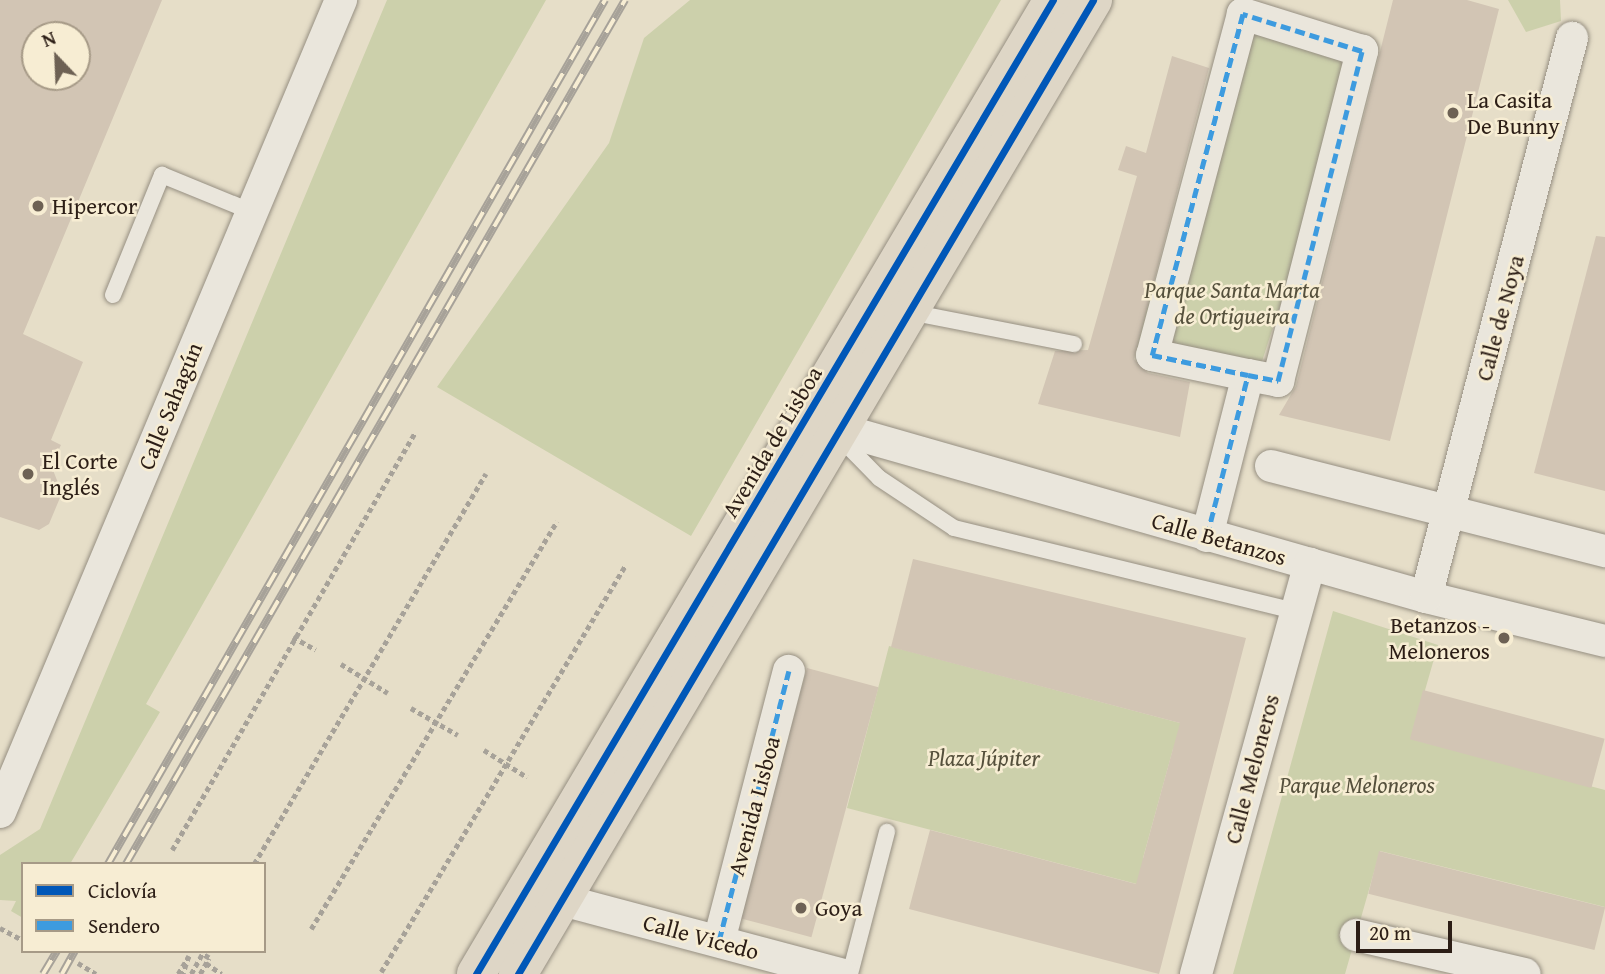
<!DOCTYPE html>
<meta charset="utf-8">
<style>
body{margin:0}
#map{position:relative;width:1605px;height:974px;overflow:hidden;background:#e6dec8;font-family:"Gentium Book Plus",serif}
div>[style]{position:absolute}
.green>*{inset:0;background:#ccd0ab;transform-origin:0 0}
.building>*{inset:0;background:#d2c5b4;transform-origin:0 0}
.path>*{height:4.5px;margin-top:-2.25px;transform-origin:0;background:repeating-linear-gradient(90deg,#a7a299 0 5px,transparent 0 8.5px)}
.roads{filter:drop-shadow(0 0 2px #968f82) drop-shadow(0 0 2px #968f82)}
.lane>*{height:16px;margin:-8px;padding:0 8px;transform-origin:8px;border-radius:8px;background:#eae6dc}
.street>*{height:32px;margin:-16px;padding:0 16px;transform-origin:16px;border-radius:16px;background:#eae6dc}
.primary>*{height:38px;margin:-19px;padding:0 19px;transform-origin:19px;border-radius:19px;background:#ded6c6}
.rail>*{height:8px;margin-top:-4px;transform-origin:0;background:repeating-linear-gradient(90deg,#f7edd3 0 16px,#a7a299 0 32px);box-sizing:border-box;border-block:2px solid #a7a299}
.quiet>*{height:5px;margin-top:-2.5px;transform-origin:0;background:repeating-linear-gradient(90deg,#3d9bdf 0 10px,transparent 0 15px)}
.cycleway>*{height:7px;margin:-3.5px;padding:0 3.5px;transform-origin:3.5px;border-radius:3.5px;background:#0057b8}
.dots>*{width:19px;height:19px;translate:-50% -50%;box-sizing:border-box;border:4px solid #f7edd3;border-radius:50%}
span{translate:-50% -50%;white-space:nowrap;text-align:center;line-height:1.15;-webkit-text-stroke:5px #f7edd3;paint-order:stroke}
.poi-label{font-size:23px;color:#2c1e16}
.left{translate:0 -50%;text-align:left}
.right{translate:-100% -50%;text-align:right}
.park-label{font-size:23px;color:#55503c;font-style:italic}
.street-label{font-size:23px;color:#2c1e16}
.legend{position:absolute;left:21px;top:862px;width:245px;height:91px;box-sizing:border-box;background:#f7edd3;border:2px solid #a69a87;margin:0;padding:9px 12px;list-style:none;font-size:21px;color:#2c1e16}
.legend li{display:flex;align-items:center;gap:14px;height:35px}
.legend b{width:35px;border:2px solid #a69a87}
.north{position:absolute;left:21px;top:21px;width:70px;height:70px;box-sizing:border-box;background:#f7edd3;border:2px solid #a69a87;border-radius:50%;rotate:337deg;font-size:19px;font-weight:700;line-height:28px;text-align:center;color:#2c1e16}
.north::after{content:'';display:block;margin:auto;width:24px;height:32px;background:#6d6154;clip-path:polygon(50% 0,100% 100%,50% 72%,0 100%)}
.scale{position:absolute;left:1356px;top:921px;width:96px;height:32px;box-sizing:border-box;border:4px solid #2c1e16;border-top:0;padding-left:9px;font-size:21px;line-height:24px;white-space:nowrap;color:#2c1e16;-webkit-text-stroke:5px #f7edd3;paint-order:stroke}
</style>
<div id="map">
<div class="green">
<i style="clip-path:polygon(387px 0,546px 0,146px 704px,160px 712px,70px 864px,23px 864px,23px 918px,11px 911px,16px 901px,0 900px,0 855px,40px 829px)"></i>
<i style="clip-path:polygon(690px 0,1001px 0,691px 536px,437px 387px,609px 143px,644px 38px)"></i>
<i style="clip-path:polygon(1508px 0,1560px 0,1561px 21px,1526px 32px)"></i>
<i style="left:1243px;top:12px;width:126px;height:355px;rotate:18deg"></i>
<i style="clip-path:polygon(1333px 611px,1438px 645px,1411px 739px,1605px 790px,1605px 907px,1380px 851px,1345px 974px,1233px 974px)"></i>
<i style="clip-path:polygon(889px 646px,1195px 727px,1173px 749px,1143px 858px,1152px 888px,847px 808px)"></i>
</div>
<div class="building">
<i style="clip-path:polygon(evenodd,0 0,162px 0,23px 334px,83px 362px,51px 440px,61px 445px,51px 465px,62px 493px,49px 524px,39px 530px,0 517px,0 0,35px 35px,77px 35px,77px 77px,35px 77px,35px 35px)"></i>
<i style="clip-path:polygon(1393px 0,1467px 0,1499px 9px,1390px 441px,1279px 415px,1296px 386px)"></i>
<i style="clip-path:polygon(1172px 56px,1209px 68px,1134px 359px,1148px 373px,1190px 382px,1180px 437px,1038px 404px,1055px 351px,1088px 350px,1137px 176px,1118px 170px,1126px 146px,1146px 153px)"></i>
<i style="clip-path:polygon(1596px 236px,1605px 237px,1605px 491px,1534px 473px)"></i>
<i style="clip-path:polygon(913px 559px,1246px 638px,1159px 974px,909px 909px,930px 830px,1136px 884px,1180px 723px,891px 647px)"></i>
<i style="left:807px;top:668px;width:74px;height:259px;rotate:15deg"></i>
<i style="left:1423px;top:690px;width:188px;height:51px;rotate:15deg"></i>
<i style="left:1379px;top:851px;width:233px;height:44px;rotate:14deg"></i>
</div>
<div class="path">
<i style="left:293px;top:637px;width:26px;rotate:29deg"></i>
<i style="left:341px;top:664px;width:55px;rotate:31.7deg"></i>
<i style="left:411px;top:708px;width:54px;rotate:29.9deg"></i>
<i style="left:484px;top:750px;width:51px;rotate:32.1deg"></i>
<i style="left:172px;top:850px;width:483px;rotate:-59.8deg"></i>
<i style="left:254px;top:864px;width:454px;rotate:-59.3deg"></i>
<i style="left:0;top:928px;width:26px;rotate:28deg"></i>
<i style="left:311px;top:929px;width:476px;rotate:-58.9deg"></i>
<i style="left:78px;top:963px;width:21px;rotate:31deg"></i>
<i style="left:206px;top:963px;width:19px;rotate:35deg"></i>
<i style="left:381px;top:972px;width:475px;rotate:-59deg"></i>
<i style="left:178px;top:974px;width:21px;rotate:-59deg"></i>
<i style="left:189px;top:956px;width:19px;rotate:108deg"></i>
<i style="left:191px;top:974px;width:26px;rotate:-61deg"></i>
<i style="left:200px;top:974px;width:18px;rotate:-61deg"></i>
<i style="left:209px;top:958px;width:8px;rotate:-150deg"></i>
</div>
<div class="roads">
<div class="lane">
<i style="left:113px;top:295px;width:130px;rotate:-67.8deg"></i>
<i style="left:162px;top:175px;width:95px;rotate:22.2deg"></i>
<i style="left:909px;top:312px;width:168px;rotate:11deg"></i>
<i style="left:835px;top:433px;width:63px;rotate:45.6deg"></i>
<i style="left:879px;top:478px;width:90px;rotate:33.7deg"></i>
<i style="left:954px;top:528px;width:351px;rotate:13.7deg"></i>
<i style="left:850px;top:974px;width:147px;rotate:-75.4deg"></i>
</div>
<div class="street">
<i style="left:817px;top:423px;width:633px;rotate:15.95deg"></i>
<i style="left:1426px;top:597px;width:184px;rotate:13.8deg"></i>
<i style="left:1271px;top:466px;width:345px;rotate:14.3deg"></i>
<i style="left:1207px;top:536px;width:166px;rotate:-75.7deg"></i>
<i style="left:1248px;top:375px;width:31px;rotate:11deg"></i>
<i style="left:1278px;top:381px;width:341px;rotate:-75.7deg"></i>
<i style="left:1362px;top:51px;width:125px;rotate:-162.7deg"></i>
<i style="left:1243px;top:14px;width:353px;rotate:104.9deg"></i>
<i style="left:1152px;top:355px;width:98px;rotate:11.8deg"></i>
<i style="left:1426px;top:597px;width:578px;rotate:-75.36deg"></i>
<i style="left:0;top:812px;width:881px;rotate:-67.22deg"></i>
<i style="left:562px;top:900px;width:289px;rotate:14.9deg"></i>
<i style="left:1356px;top:935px;width:173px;rotate:13deg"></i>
<i style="left:719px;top:941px;width:279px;rotate:-75.5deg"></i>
<i style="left:1196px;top:974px;width:426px;rotate:-74.5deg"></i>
</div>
<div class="primary">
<i style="left:476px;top:974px;width:1132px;rotate:-59.36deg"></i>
<i style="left:518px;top:974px;width:1131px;rotate:-59.44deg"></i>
</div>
</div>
<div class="rail">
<i style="left:108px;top:864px;width:997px;rotate:-60.09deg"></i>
<i style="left:126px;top:864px;width:998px;rotate:-59.99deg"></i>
<i style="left:43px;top:974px;width:27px;rotate:-59deg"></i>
<i style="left:62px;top:974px;width:26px;rotate:-61deg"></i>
</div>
<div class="quiet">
<i style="left:1207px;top:536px;width:166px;rotate:-75.7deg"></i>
<i style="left:1248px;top:375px;width:31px;rotate:11deg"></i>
<i style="left:1278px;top:381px;width:341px;rotate:-75.7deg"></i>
<i style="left:1362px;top:51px;width:125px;rotate:-162.7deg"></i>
<i style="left:1243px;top:14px;width:353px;rotate:104.9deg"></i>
<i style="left:1152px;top:355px;width:98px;rotate:11.8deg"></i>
<i style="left:719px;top:941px;width:279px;rotate:-75.5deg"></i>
</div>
<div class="cycleway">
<i style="left:476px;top:974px;width:1132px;rotate:-59.36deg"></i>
<i style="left:518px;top:974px;width:1131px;rotate:-59.44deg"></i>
</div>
<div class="dots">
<i style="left:1453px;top:113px;background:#6d6154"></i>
<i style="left:38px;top:206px;background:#6d6154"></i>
<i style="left:28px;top:474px;background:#6d6154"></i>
<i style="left:1504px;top:638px;background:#6d6154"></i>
<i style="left:801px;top:908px;background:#6d6154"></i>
</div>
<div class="poi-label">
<span class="left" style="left:1467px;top:113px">La Casita<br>De Bunny</span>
<span class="left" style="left:52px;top:206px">Hipercor</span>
<span class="left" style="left:42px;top:474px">El Corte<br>Inglés</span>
<span class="right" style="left:1490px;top:638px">Betanzos -<br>Meloneros</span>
<span class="left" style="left:815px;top:908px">Goya</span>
</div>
<div class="park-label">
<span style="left:1232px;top:303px">Parque Santa Marta<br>de Ortigueira</span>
<span style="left:984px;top:758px">Plaza Júpiter</span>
<span style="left:1357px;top:785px">Parque Meloneros</span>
</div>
<div class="street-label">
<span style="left:1500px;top:318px;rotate:-75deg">Calle de Noya</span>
<span style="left:170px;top:406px;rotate:-68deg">Calle Sahagún</span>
<span style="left:772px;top:442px;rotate:-59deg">Avenida de Lisboa</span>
<span style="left:1219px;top:539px;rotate:16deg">Calle Betanzos</span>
<span style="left:1252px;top:769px;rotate:-75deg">Calle Meloneros</span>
<span style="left:754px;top:806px;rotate:-75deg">Avenida Lisboa</span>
<span style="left:701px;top:937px;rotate:15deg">Calle Vicedo</span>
</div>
<ul class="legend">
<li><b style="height:9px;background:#0057b8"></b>Ciclovía</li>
<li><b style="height:9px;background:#3d9bdf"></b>Sendero</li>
</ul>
<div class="north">N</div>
<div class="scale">20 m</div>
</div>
